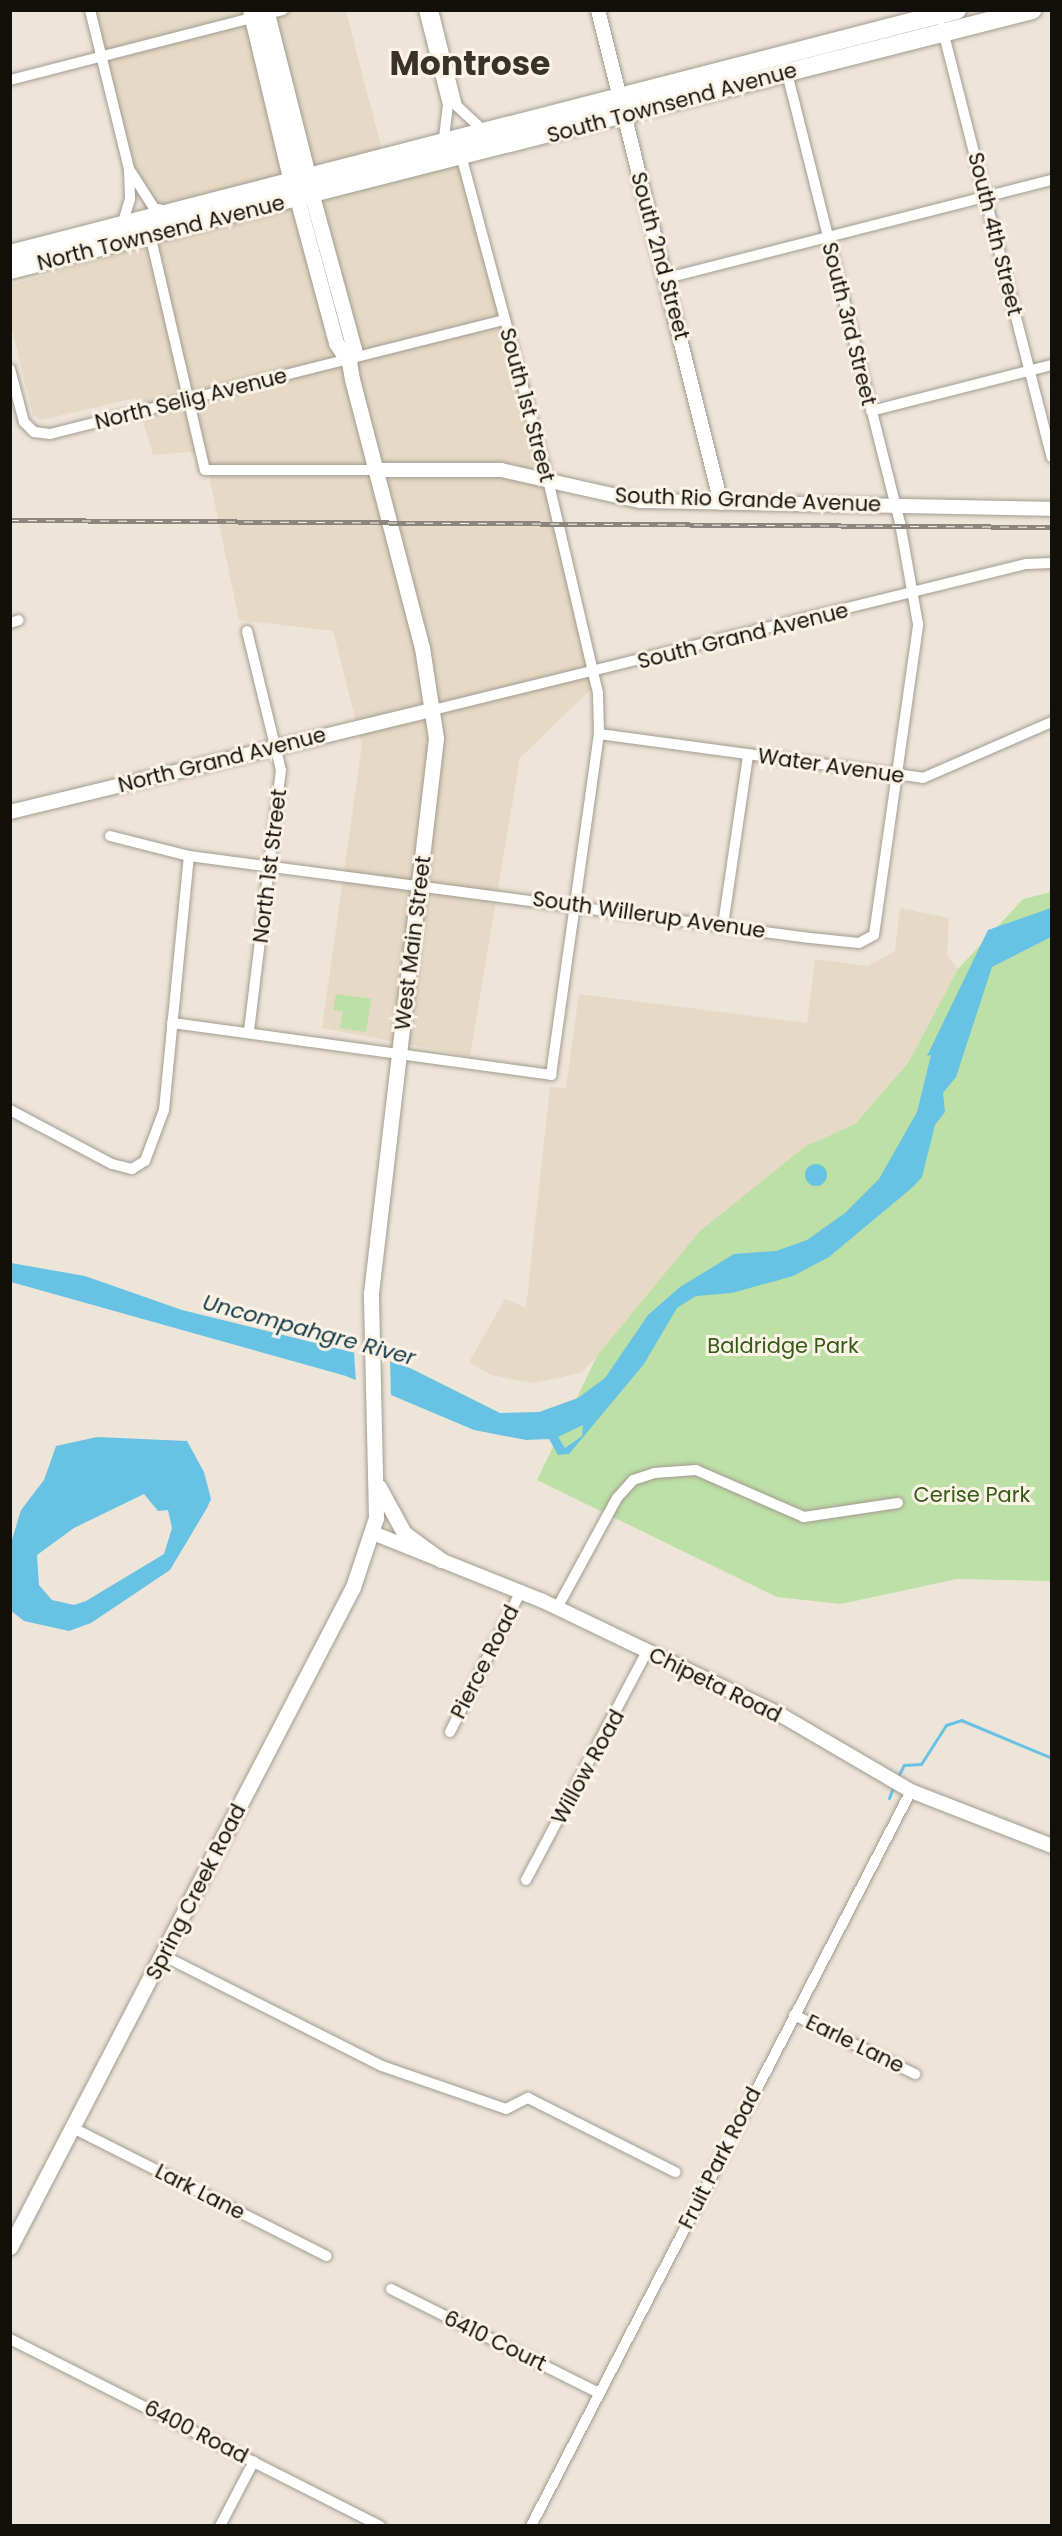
<!DOCTYPE html>
<style>
body{margin:0}
#map{position:relative;width:1062px;height:2536px;overflow:hidden;background:#eee5d9;font-family:Poppins,sans-serif}
div>[style]{position:absolute}
.built>*{inset:0;background:#e6d9c6}
.green>*{inset:0;background:#bde0a7}
.water>*{inset:0;background:#68c2e4}
.round{border-radius:50%}
.pier>*{inset:0;background:#eee5d9}
.stream>*{height:3px;margin:-1.5px;padding:0 1.5px;transform-origin:1.5px;border-radius:1.5px;background:#68c2e4}
.roads{filter:drop-shadow(0 0 2px #a39b8f) drop-shadow(0 0 2px #a39b8f)}
.minor>*{height:10px;margin:-5px;padding:0 5px;transform-origin:5px;border-radius:5px;background:#fff}
.tertiary>*{height:14px;margin:-7px;padding:0 7px;transform-origin:7px;border-radius:7px;background:#fff}
.secondary>*{height:15px;margin:-7.5px;padding:0 7.5px;transform-origin:7.5px;border-radius:7.5px;background:#fff}
.primary>*{height:18px;margin:-9px;padding:0 9px;transform-origin:9px;border-radius:9px;background:#fff}
.trunk>*{height:18px;margin:-9px;padding:0 9px;transform-origin:9px;border-radius:9px;background:#fff}
.rail>*{height:5px;margin-top:-2.5px;transform-origin:0;background:repeating-linear-gradient(90deg,#fbf3e6 0 9px,#8b857d 0 18px);box-sizing:border-box;border-block:2px solid #8b857d}
span{translate:-50% -50%;white-space:nowrap;text-align:center;line-height:1.15;-webkit-text-stroke:6px #fbf3e6;paint-order:stroke}
.street-label{font-size:21px;color:#13100c}
.park-label{font-size:21px;color:#365a17}
.water-label{font-size:22px;color:#113a48;font-style:italic}
.town-label{font-size:33px;color:#393228;font-weight:700}
.frame{position:absolute;inset:0;border:12px solid #13100c;pointer-events:none}
</style>
<div id="map">
<div class="built">
<i style="clip-path:polygon(93px 11px,346px 11px,384px 158px,146px 218px)"></i>
<i style="clip-path:polygon(461px 157px,548px 480px,591px 689px,520px 758px,470px 1056px,322px 1028px,362px 745px,333px 631px,239px 620px,204px 451px,153px 455px,136px 398px,41px 420px,33px 415px,11px 325px,10px 285px)"></i>
<i style="clip-path:polygon(900px 908px,949px 918px,947px 955px,958px 969px,908px 1063px,855px 1124px,806px 1146px,581px 1373px,533px 1383px,491px 1375px,469px 1362px,505px 1299px,526px 1308px,550px 1087px,566px 1088px,579px 994px,807px 1023px,815px 959px,868px 966px,895px 951px)"></i>
</div>
<div class="green">
<i style="clip-path:polygon(1051px 892px,1051px 1581px,957px 1579px,841px 1604px,777px 1597px,537px 1480px,597px 1356px,699px 1232px,806px 1146px,855px 1124px,908px 1063px,958px 969px,1023px 899px)"></i>
<i style="clip-path:polygon(336px 994px,371px 999px,366px 1032px,340px 1028px,343px 1011px,333px 1010px)"></i>
</div>
<div class="water">
<i style="clip-path:polygon(evenodd,1051px 908px,1051px 937px,992px 967px,956px 1077px,943px 1093px,945px 1112px,935px 1125px,922px 1177px,913px 1187px,829px 1257px,793px 1276px,732px 1293px,696px 1296px,677px 1308px,644px 1364px,569px 1454px,558px 1455px,549px 1439px,526px 1440px,474px 1430px,346px 1376px,11px 1282px,11px 1263px,85px 1276px,182px 1310px,404px 1365px,500px 1413px,539px 1412px,578px 1398px,605px 1378px,648px 1315px,680px 1287px,734px 1254px,776px 1251px,807px 1240px,845px 1213px,879px 1179px,917px 1112px,931px 1055px,927px 1056px,988px 930px,1051px 908px,583px 1425px,582px 1436px,565px 1448px,558px 1437px,583px 1425px)"></i>
<i class="round" style="left:805px;top:1164px;width:22px;height:22px"></i>
<i style="clip-path:polygon(evenodd,97px 1437px,187px 1441px,204px 1472px,211px 1499px,207px 1508px,170px 1570px,91px 1623px,69px 1631px,24px 1621px,10px 1610px,11px 1543px,21px 1510px,44px 1480px,56px 1446px,97px 1437px,144px 1494px,158px 1511px,168px 1510px,172px 1528px,164px 1554px,86px 1601px,74px 1605px,52px 1600px,39px 1585px,37px 1555px,74px 1528px,144px 1494px)"></i>
</div>
<div class="pier">
<i style="clip-path:polygon(354px 1352px,390px 1359px,391px 1397px,356px 1383px)"></i>
</div>
<div class="stream">
<i style="left:897px;top:1778px;width:15px;rotate:-62deg"></i>
<i style="left:904px;top:1765px;width:17px;rotate:-3deg"></i>
<i style="left:921px;top:1764px;width:46px;rotate:-57.3deg"></i>
<i style="left:946px;top:1725px;width:16px;rotate:-18deg"></i>
<i style="left:961px;top:1720px;width:99px;rotate:22.7deg"></i>
<i style="left:889px;top:1798px;width:14px;rotate:-69deg"></i>
</div>
<div class="roads">
<div class="minor">
<i style="left:90px;top:10px;width:164px;rotate:76.2deg"></i>
<i style="left:129px;top:169px;width:30px;rotate:88deg"></i>
<i style="left:130px;top:199px;width:27px;rotate:107deg"></i>
<i style="left:424px;top:10px;width:98px;rotate:75.8deg"></i>
<i style="left:448px;top:105px;width:38px;rotate:97deg"></i>
<i style="left:433px;top:10px;width:99px;rotate:76deg"></i>
<i style="left:457px;top:106px;width:38px;rotate:43deg"></i>
<i style="left:942px;top:27px;width:444px;rotate:75.7deg"></i>
<i style="left:10px;top:80px;width:282px;rotate:-14.4deg"></i>
<i style="left:131px;top:172px;width:43px;rotate:57.4deg"></i>
<i style="left:154px;top:208px;width:13px;rotate:13deg"></i>
<i style="left:149px;top:230px;width:246px;rotate:76.9deg"></i>
<i style="left:205px;top:470px;width:171px"></i>
<i style="left:667px;top:278px;width:397px;rotate:-14.3deg"></i>
<i style="left:10px;top:369px;width:55px;rotate:75.2deg"></i>
<i style="left:24px;top:422px;width:14px;rotate:45deg"></i>
<i style="left:34px;top:432px;width:16px;rotate:7deg"></i>
<i style="left:50px;top:434px;width:468px;rotate:-14.1deg"></i>
<i style="left:871px;top:411px;width:187px;rotate:-14.3deg"></i>
<i style="left:10px;top:623px;width:9px;rotate:-18deg"></i>
<i style="left:247px;top:631px;width:143px;rotate:76.3deg"></i>
<i style="left:281px;top:770px;width:263px;rotate:97deg"></i>
<i style="left:433px;top:710px;width:611px;rotate:-13.83deg"></i>
<i style="left:1026px;top:564px;width:26px;rotate:-2deg"></i>
<i style="left:599px;top:734px;width:327px;rotate:7.7deg"></i>
<i style="left:923px;top:778px;width:141px;rotate:-23.5deg"></i>
<i style="left:110px;top:836px;width:81px;rotate:14.2deg"></i>
<i style="left:189px;top:856px;width:626px;rotate:7.52deg"></i>
<i style="left:810px;top:938px;width:49px;rotate:5.8deg"></i>
<i style="left:859px;top:943px;width:17px;rotate:-28deg"></i>
<i style="left:874px;top:935px;width:314px;rotate:-81.9deg"></i>
<i style="left:918px;top:624px;width:103px;rotate:-100.1deg"></i>
<i style="left:900px;top:523px;width:469px;rotate:-104.1deg"></i>
<i style="left:723px;top:925px;width:172px;rotate:-81.6deg"></i>
<i style="left:172px;top:1023px;width:383px;rotate:7.8deg"></i>
<i style="left:551px;top:1075px;width:344px;rotate:-82deg"></i>
<i style="left:599px;top:734px;width:41px;rotate:-91.4deg"></i>
<i style="left:598px;top:693px;width:219px;rotate:-103.2deg"></i>
<i style="left:548px;top:480px;width:341px;rotate:-105deg"></i>
<i style="left:10px;top:1110px;width:115px;rotate:27.9deg"></i>
<i style="left:112px;top:1164px;width:21px;rotate:14deg"></i>
<i style="left:132px;top:1169px;width:15px;rotate:-32deg"></i>
<i style="left:145px;top:1161px;width:54px;rotate:-69.6deg"></i>
<i style="left:164px;top:1110px;width:255px;rotate:-84.4deg"></i>
<i style="left:557px;top:1608px;width:125px;rotate:-61.4deg"></i>
<i style="left:617px;top:1498px;width:24px;rotate:-48deg"></i>
<i style="left:633px;top:1480px;width:22px;rotate:-18deg"></i>
<i style="left:654px;top:1473px;width:42px;rotate:-4.1deg"></i>
<i style="left:696px;top:1470px;width:118px;rotate:23.5deg"></i>
<i style="left:804px;top:1517px;width:95px;rotate:-8.5deg"></i>
<i style="left:450px;top:1732px;width:158px;rotate:-63.3deg"></i>
<i style="left:526px;top:1880px;width:259px;rotate:-62.1deg"></i>
<i style="left:164px;top:1956px;width:244px;rotate:26.8deg"></i>
<i style="left:382px;top:2066px;width:131px;rotate:19.1deg"></i>
<i style="left:506px;top:2109px;width:25px;rotate:-27deg"></i>
<i style="left:528px;top:2098px;width:165px;rotate:26.7deg"></i>
<i style="left:794px;top:2015px;width:135px;rotate:26deg"></i>
<i style="left:73px;top:2128px;width:284px;rotate:26.8deg"></i>
<i style="left:391px;top:2289px;width:233px;rotate:26.6deg"></i>
<i style="left:10px;top:2339px;width:415px;rotate:26.8deg"></i>
<i style="left:220px;top:2526px;width:73px;rotate:-62.4deg"></i>
<i style="left:531px;top:2526px;width:827px;rotate:-62.66deg"></i>
</div>
<div class="tertiary">
<i style="left:598px;top:10px;width:508px;rotate:75.99deg"></i>
<i style="left:376px;top:470px;width:125px"></i>
<i style="left:501px;top:470px;width:142px;rotate:12.6deg"></i>
<i style="left:640px;top:501px;width:412px;rotate:1.1deg"></i>
<i style="left:10px;top:812px;width:435px;rotate:-13.6deg"></i>
<i style="left:373px;top:1533px;width:183px;rotate:21.8deg"></i>
<i style="left:543px;top:1601px;width:264px;rotate:25.6deg"></i>
<i style="left:781px;top:1715px;width:151px;rotate:30.3deg"></i>
<i style="left:911px;top:1791px;width:151px;rotate:21.3deg"></i>
</div>
<div class="secondary">
<i style="left:297px;top:198px;width:150px;rotate:74.9deg"></i>
<i style="left:336px;top:343px;width:23px;rotate:56deg"></i>
<i style="left:379px;top:1487px;width:52px;rotate:61.5deg"></i>
<i style="left:404px;top:1533px;width:46px;rotate:36.1deg"></i>
<i style="left:10px;top:2247px;width:744px;rotate:-62.54deg"></i>
<i style="left:353px;top:1587px;width:73px;rotate:-71.6deg"></i>
<i style="left:376px;top:1518px;width:225px;rotate:-91.3deg"></i>
<i style="left:371px;top:1293px;width:559px;rotate:-83.32deg"></i>
<i style="left:436px;top:738px;width:91px;rotate:-98.8deg"></i>
<i style="left:422px;top:648px;width:278px;rotate:-104.6deg"></i>
<i style="left:352px;top:379px;width:17px;rotate:-100deg"></i>
<i style="left:349px;top:362px;width:14px;rotate:-69deg"></i>
<i style="left:354px;top:349px;width:160px;rotate:-105.3deg"></i>
</div>
<div class="primary">
<i style="left:252px;top:10px;width:190px;rotate:76.6deg"></i>
<i style="left:265px;top:10px;width:188px;rotate:75.8deg"></i>
</div>
<div class="trunk">
<i style="left:10px;top:254px;width:978px;rotate:-14.45deg"></i>
<i style="left:10px;top:270px;width:1055px;rotate:-14.27deg"></i>
</div>
</div>
<div class="rail">
<i style="left:10px;top:520px;width:1042px;rotate:0.38deg"></i>
</div>
<div class="street-label">
<span style="left:672px;top:103px;rotate:-15deg">South Townsend Avenue</span>
<span style="left:161px;top:233px;rotate:-14deg">North Townsend Avenue</span>
<span style="left:995px;top:234px;rotate:76deg">South 4th Street</span>
<span style="left:660px;top:256px;rotate:75deg">South 2nd Street</span>
<span style="left:849px;top:324px;rotate:76deg">South 3rd Street</span>
<span style="left:191px;top:399px;rotate:-14deg">North Selig Avenue</span>
<span style="left:527px;top:405px;rotate:75deg">South 1st Street</span>
<span style="left:748px;top:500px;rotate:2deg">South Rio Grande Avenue</span>
<span style="left:743px;top:636px;rotate:-14deg">South Grand Avenue</span>
<span style="left:222px;top:760px;rotate:-14deg">North Grand Avenue</span>
<span style="left:831px;top:766px;rotate:8deg">Water Avenue</span>
<span style="left:270px;top:866px;rotate:-83deg">North 1st Street</span>
<span style="left:649px;top:915px;rotate:8deg">South Willerup Avenue</span>
<span style="left:413px;top:943px;rotate:-83deg">West Main Street</span>
<span style="left:485px;top:1662px;rotate:-63deg">Pierce Road</span>
<span style="left:715px;top:1685px;rotate:26deg">Chipeta Road</span>
<span style="left:588px;top:1767px;rotate:-61deg">Willow Road</span>
<span style="left:196px;top:1892px;rotate:-63deg">Spring Creek Road</span>
<span style="left:855px;top:2044px;rotate:26deg">Earle Lane</span>
<span style="left:720px;top:2158px;rotate:-63deg">Fruit Park Road</span>
<span style="left:200px;top:2192px;rotate:27deg">Lark Lane</span>
<span style="left:495px;top:2341px;rotate:26deg">6410 Court</span>
<span style="left:196px;top:2432px;rotate:27deg">6400 Road</span>
</div>
<div class="park-label">
<span style="left:783px;top:1346px">Baldridge Park</span>
<span style="left:972px;top:1495px">Cerise Park</span>
</div>
<div class="water-label">
<span style="left:309px;top:1330px;rotate:15deg">Uncompahgre River</span>
</div>
<div class="town-label">
<span style="left:470px;top:64px">Montrose</span>
</div>
<div class="frame"></div>
</div>
